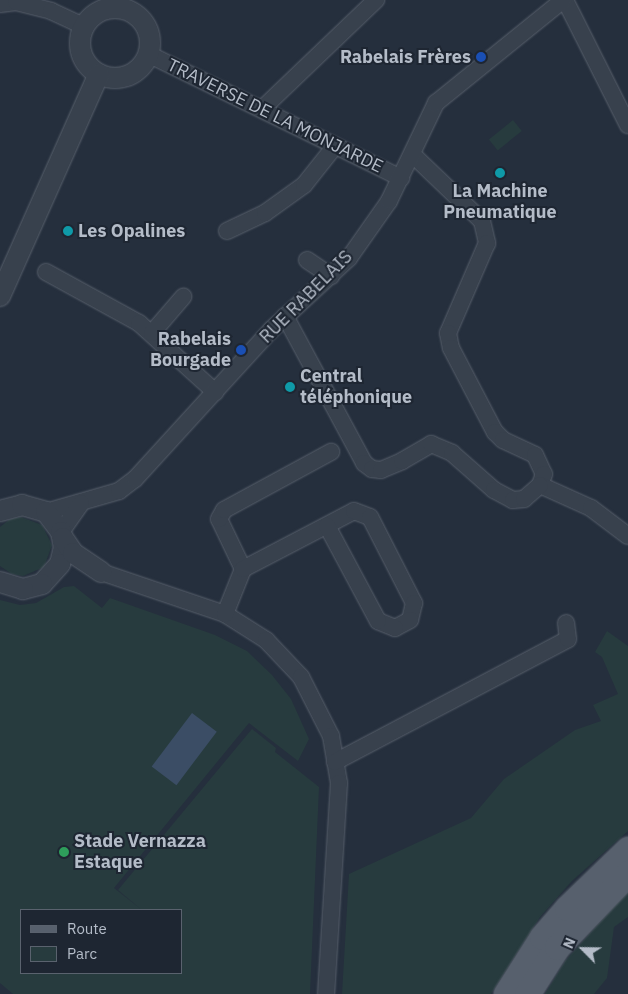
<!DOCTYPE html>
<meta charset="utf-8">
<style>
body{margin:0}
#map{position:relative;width:628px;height:994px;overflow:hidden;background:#252f3d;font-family:"IBM Plex Sans",sans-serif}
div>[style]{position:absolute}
.green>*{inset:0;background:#273b3e;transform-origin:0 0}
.water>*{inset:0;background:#3b4d65;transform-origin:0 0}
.roads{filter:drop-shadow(0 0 1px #575f6b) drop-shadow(0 0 1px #575f6b)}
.minor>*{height:16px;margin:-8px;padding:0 8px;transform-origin:8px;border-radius:8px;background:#38414d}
.tertiary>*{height:20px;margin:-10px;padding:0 10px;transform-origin:10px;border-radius:10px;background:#38414d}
.tertiary>.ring{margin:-10px;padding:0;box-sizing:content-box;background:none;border:20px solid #38414d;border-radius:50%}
.primary>*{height:25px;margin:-12.5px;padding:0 12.5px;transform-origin:12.5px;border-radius:12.5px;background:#57606d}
.dots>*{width:14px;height:14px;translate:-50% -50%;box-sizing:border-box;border:2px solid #1e2632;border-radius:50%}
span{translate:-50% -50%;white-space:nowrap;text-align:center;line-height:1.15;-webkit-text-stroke:4px #1e2632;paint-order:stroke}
.poi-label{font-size:18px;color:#b4bcc8;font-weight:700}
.right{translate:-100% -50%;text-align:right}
.left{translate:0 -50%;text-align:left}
.street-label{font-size:18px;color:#b4bcc8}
.legend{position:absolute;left:20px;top:909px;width:162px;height:65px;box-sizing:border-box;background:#1e2632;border:1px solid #5a626e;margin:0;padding:6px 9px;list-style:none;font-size:15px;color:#b4bcc8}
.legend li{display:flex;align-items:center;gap:10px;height:25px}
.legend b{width:25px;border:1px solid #5a626e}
.north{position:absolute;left:558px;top:924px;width:50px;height:50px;-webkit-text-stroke:4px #1e2632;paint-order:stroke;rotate:293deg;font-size:14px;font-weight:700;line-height:20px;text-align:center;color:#b4bcc8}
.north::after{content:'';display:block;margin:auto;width:18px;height:22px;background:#b4bcc8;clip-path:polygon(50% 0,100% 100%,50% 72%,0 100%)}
</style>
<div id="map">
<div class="green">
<i style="left:513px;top:120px;width:14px;height:31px;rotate:51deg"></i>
<i style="clip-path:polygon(21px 517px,42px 525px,52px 545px,44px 567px,23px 576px,12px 574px,0 566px,0 527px,10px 519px)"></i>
<i style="clip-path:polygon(evenodd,74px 586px,102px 608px,110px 598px,215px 635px,247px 651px,272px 675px,291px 699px,309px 739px,298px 761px,249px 723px,114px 888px,142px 910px,118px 890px,252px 729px,276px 748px,275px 752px,319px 787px,310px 994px,13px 994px,0 983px,0 600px,20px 605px,36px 603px,64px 587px,74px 586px,21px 910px,181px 910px,181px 973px,21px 973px,21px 910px)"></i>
<i style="clip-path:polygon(607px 631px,628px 646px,628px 831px,572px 881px,540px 917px,491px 994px,342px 994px,349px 874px,471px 818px,504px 779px,575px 730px,601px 721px,593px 705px,618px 694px,602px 657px,595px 652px)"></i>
<i style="clip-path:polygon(628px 891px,628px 917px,614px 927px,607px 978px,594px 994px,545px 994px,565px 961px)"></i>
</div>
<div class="water">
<i style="left:192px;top:713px;width:31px;height:67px;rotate:37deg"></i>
</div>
<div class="roads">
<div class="minor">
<i style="left:565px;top:0;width:140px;rotate:63.3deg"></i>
<i style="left:0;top:4px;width:16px;rotate:-7deg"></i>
<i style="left:16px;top:2px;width:36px;rotate:14deg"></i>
<i style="left:51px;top:11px;width:38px;rotate:25deg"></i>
<i style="left:148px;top:54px;width:282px;rotate:26.1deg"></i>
<i style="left:262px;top:109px;width:158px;rotate:-43.7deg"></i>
<i style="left:413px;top:155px;width:95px;rotate:43.7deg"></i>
<i style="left:482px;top:221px;width:23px;rotate:77deg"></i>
<i style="left:487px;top:243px;width:98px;rotate:113.4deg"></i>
<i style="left:448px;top:333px;width:15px;rotate:79deg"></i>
<i style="left:451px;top:348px;width:95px;rotate:62.4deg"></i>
<i style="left:495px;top:432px;width:11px;rotate:45deg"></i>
<i style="left:503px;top:440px;width:35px;rotate:25deg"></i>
<i style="left:535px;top:455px;width:21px;rotate:65deg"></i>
<i style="left:544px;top:474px;width:12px;rotate:110deg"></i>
<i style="left:540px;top:485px;width:56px;rotate:24.3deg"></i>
<i style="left:591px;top:508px;width:46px;rotate:37.1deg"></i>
<i style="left:227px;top:231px;width:42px;rotate:-25.3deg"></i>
<i style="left:265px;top:213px;width:48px;rotate:-35.7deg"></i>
<i style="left:304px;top:185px;width:50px;rotate:-51.5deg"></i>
<i style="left:307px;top:260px;width:29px;rotate:34deg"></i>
<i style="left:46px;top:272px;width:106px;rotate:28.7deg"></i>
<i style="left:139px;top:323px;width:103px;rotate:42.2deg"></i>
<i style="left:285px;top:316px;width:167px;rotate:61.7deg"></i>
<i style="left:364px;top:463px;width:10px;rotate:37deg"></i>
<i style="left:372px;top:469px;width:9px;rotate:6deg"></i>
<i style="left:381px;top:470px;width:23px;rotate:-23deg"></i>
<i style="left:402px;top:461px;width:34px;rotate:-30deg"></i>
<i style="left:431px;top:444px;width:23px;rotate:23deg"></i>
<i style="left:452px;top:453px;width:56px;rotate:41.4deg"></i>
<i style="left:494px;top:490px;width:21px;rotate:28deg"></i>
<i style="left:513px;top:500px;width:11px;rotate:-5deg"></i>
<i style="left:524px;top:499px;width:21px;rotate:-41deg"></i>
<i style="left:152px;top:333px;width:48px;rotate:-49.3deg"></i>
<i style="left:46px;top:512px;width:76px;rotate:-16deg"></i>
<i style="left:119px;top:491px;width:20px;rotate:-37deg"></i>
<i style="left:135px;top:479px;width:202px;rotate:-47.6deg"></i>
<i style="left:271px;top:330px;width:106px;rotate:-42.7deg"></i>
<i style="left:349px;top:258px;width:70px;rotate:-54.9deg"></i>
<i style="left:389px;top:201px;width:109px;rotate:-64.4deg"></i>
<i style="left:436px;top:103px;width:164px;rotate:-39deg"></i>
<i style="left:61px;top:532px;width:35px;rotate:-55deg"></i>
<i style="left:243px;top:569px;width:55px;rotate:-115.6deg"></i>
<i style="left:219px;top:519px;width:10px;rotate:-61deg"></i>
<i style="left:224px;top:510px;width:122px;rotate:-28.5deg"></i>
<i style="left:101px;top:572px;width:131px;rotate:18.7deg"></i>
<i style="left:225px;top:614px;width:49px;rotate:32.4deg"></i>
<i style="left:266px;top:640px;width:51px;rotate:46.6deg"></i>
<i style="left:301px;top:677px;width:66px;rotate:63deg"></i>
<i style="left:331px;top:736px;width:48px;rotate:80.3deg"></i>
<i style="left:339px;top:783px;width:211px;rotate:93.5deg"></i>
<i style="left:225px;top:614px;width:48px;rotate:-68.2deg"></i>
<i style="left:243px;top:569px;width:125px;rotate:-27.6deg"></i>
<i style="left:354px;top:511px;width:17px;rotate:21deg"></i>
<i style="left:370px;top:517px;width:97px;rotate:62.9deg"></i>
<i style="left:414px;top:603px;width:17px;rotate:103deg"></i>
<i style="left:410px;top:620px;width:17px;rotate:152deg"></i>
<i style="left:395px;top:628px;width:18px;rotate:-158deg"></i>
<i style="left:378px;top:621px;width:108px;rotate:-118.2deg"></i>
<i style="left:335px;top:762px;width:263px;rotate:-27.8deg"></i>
<i style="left:568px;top:639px;width:16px;rotate:-97deg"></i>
</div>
<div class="tertiary">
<i class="ring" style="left:80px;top:8px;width:50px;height:50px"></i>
<i style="left:0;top:296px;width:243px;rotate:-66deg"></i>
<i style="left:0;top:511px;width:23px;rotate:-15deg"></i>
<i style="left:22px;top:505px;width:25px;rotate:16deg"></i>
<i style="left:46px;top:512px;width:25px;rotate:53deg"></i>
<i style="left:61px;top:532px;width:15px;rotate:79deg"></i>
<i style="left:64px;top:547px;width:17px;rotate:103deg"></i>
<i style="left:60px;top:564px;width:27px;rotate:132deg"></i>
<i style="left:42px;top:584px;width:20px;rotate:165deg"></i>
<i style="left:23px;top:589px;width:24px;rotate:-163deg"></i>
<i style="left:63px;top:538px;width:18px;rotate:56deg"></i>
<i style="left:73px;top:553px;width:34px;rotate:34deg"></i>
</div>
<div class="primary">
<i style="left:506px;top:994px;width:67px;rotate:-57.7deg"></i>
<i style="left:542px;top:937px;width:38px;rotate:-49deg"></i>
<i style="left:567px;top:908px;width:85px;rotate:-44deg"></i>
<i style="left:527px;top:994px;width:56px;rotate:-57.4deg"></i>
<i style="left:557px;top:947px;width:103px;rotate:-46.2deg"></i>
</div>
</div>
<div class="dots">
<i style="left:481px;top:57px;background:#1a4fb4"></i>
<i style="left:500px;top:173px;background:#0f9aa8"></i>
<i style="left:68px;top:231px;background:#0f9aa8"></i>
<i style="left:241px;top:350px;background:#1a4fb4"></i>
<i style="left:290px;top:387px;background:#0f9aa8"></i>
<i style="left:64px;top:852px;background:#2e9e5b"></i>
</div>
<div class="poi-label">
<span class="right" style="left:471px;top:57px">Rabelais Frères</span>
<span style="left:500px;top:202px">La Machine<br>Pneumatique</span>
<span class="left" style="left:78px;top:231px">Les Opalines</span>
<span class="right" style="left:231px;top:350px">Rabelais<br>Bourgade</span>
<span class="left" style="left:300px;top:387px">Central<br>téléphonique</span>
<span class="left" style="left:74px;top:852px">Stade Vernazza<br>Estaque</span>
</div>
<div class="street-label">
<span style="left:275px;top:116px;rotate:26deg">TRAVERSE DE LA MONJARDE</span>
<span style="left:306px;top:297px;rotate:-45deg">RUE RABELAIS</span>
</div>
<ul class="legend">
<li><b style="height:6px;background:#57606d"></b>Route</li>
<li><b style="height:14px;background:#273b3e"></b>Parc</li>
</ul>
<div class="north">N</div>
</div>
